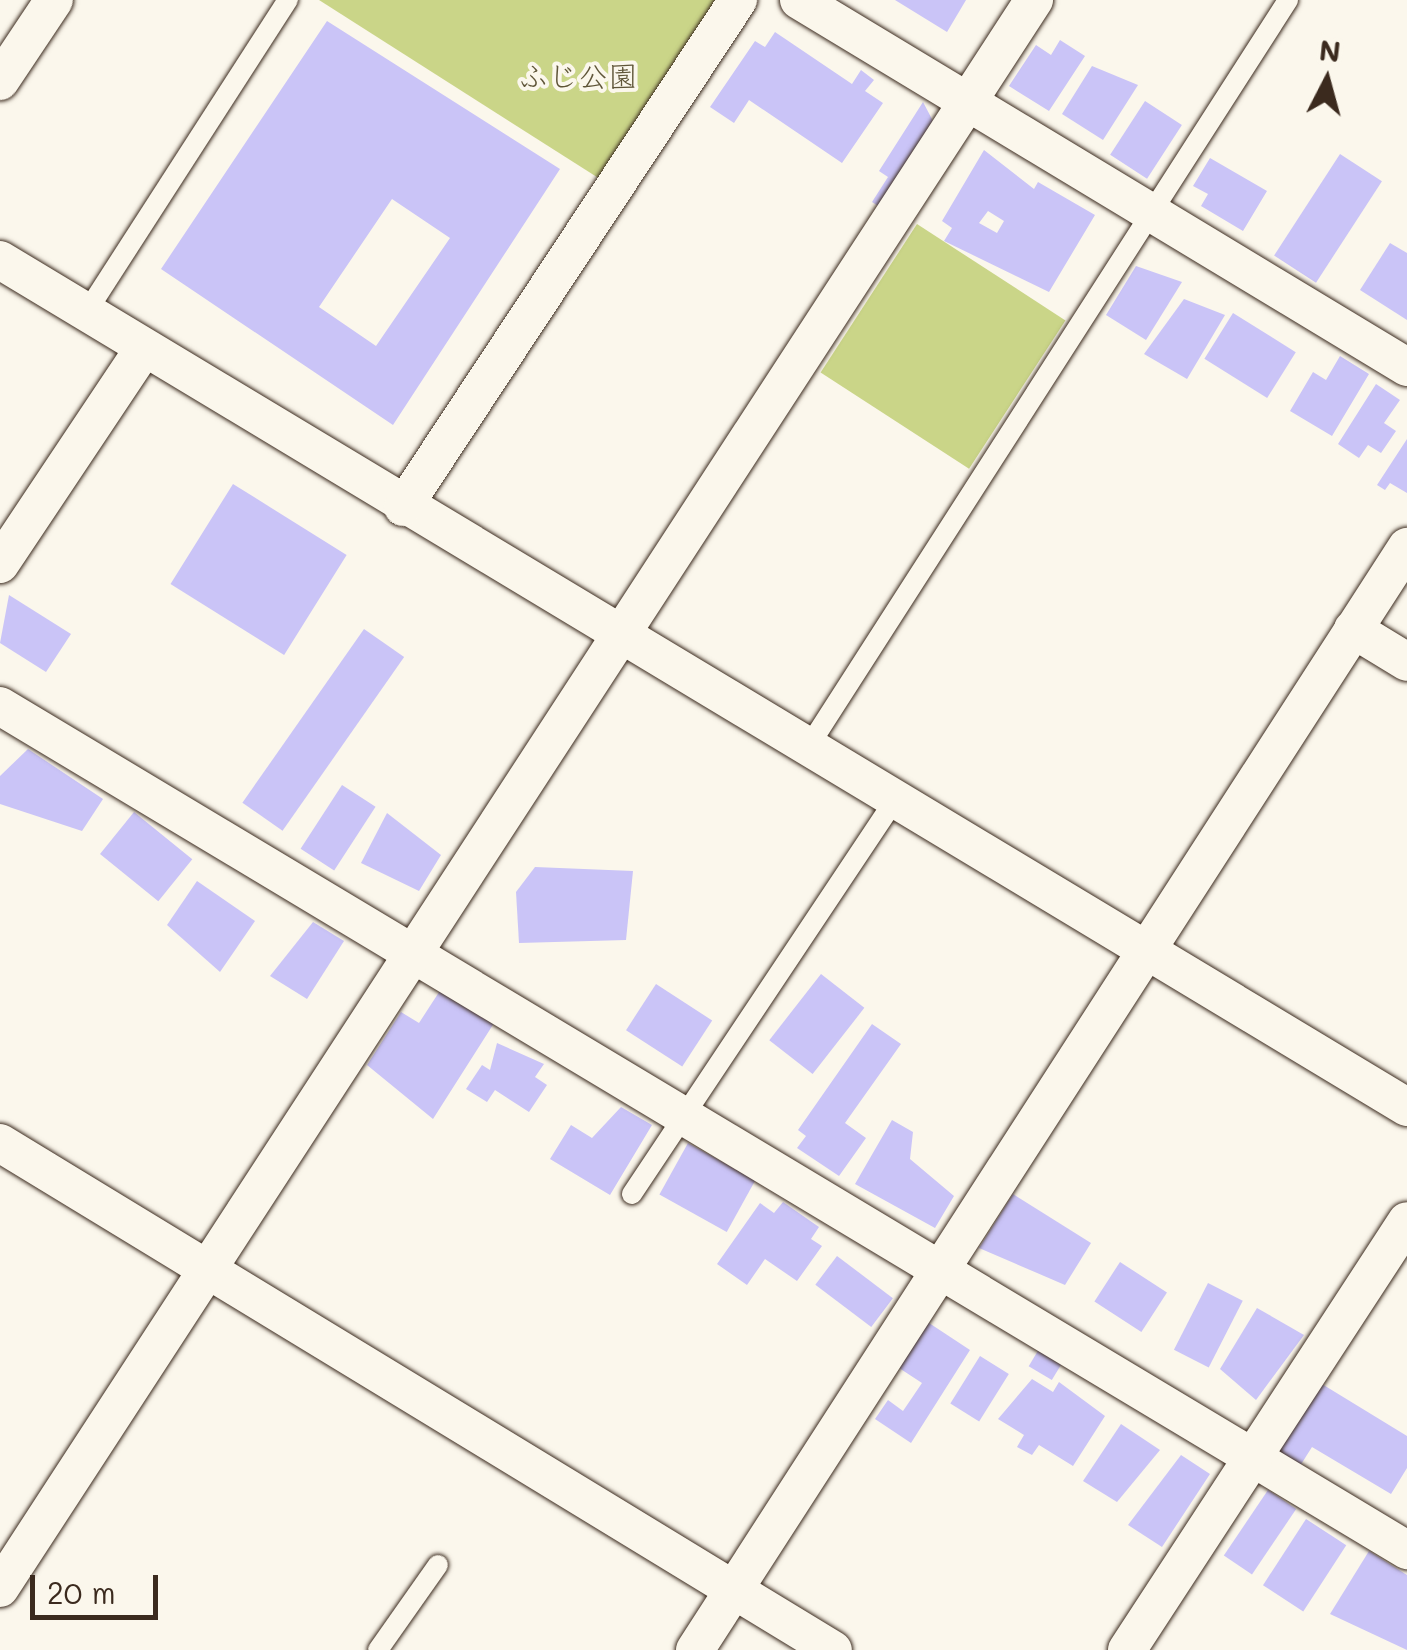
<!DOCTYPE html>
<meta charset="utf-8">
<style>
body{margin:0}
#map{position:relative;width:1407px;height:1650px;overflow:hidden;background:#fbf7ec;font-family:Mali,"Klee One",sans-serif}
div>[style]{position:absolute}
.green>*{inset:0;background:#cad588;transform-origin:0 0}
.building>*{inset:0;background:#cac4f7;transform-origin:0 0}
.roads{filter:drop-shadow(0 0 2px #3b2a1e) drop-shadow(0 0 2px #3b2a1e)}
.service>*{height:20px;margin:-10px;padding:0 10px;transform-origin:10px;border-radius:10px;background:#fbf7ec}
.minor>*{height:38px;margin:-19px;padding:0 19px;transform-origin:19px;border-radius:19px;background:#fbf7ec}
span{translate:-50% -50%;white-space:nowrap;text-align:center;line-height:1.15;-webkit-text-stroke:8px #fbf7ec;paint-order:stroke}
.park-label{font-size:30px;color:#5f5538}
.north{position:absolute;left:1277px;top:30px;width:100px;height:100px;-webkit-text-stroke:8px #fbf7ec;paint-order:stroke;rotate:6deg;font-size:28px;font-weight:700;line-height:40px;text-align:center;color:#3b2a1e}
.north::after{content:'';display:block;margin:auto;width:35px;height:45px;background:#3b2a1e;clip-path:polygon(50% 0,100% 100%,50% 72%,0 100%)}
.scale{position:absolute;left:30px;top:1575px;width:128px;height:45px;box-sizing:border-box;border:5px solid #3b2a1e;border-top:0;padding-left:12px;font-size:30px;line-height:35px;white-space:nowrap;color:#3b2a1e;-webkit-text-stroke:8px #fbf7ec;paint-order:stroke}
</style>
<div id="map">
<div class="green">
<i style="clip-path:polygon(319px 0,716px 0,600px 179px)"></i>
<i style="left:917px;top:224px;width:177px;height:177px;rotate:33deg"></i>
</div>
<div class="building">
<i style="clip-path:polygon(895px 0,966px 0,947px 32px)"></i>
<i style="clip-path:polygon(evenodd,327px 21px,560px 169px,393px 425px,161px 269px,327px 21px,392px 199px,450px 238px,376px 346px,319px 307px,392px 199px)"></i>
<i style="clip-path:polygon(775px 32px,852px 84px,861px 70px,874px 80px,865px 91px,883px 103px,842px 163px,749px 100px,734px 123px,710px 107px,755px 41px,765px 47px)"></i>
<i style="clip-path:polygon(1060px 40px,1085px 56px,1049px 111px,1009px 86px,1036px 45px,1051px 55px)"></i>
<i style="clip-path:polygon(1092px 66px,1138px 85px,1103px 140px,1062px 114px)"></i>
<i style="left:1145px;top:101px;width:44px;height:64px;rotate:33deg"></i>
<i style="clip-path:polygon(923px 102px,933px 121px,878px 206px,872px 202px,888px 177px,879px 171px)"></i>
<i style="clip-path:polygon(evenodd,984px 150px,1034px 189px,1038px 182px,1095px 215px,1049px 292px,944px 241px,952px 228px,942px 221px,984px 150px,988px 211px,1004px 221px,997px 233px,979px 223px,988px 211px)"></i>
<i style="left:1340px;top:154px;width:50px;height:121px;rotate:33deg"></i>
<i style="clip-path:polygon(1210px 158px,1267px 191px,1243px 231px,1201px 206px,1208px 194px,1193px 186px)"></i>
<i style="clip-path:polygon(1390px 243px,1407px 253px,1407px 320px,1360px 290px)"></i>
<i style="clip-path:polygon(1136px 266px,1182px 282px,1146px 340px,1106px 315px)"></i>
<i style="clip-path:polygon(1184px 299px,1225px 315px,1187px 379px,1144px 354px)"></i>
<i style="left:1233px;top:313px;width:74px;height:54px;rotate:32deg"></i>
<i style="clip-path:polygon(1340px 356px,1369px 374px,1332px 436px,1290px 411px,1313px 372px,1326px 380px)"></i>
<i style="clip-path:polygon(1376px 384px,1400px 400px,1384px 423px,1396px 431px,1381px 453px,1368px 445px,1359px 458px,1338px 444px)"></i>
<i style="clip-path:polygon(1407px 439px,1407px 493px,1390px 483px,1385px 490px,1377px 485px)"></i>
<i style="left:233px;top:484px;width:134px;height:118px;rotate:32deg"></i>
<i style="clip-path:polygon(9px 595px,71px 634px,46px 672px,0 643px)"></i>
<i style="left:364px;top:629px;width:49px;height:212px;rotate:35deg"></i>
<i style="clip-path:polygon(28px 749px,103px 799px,82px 831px,0 804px,0 776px)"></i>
<i style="left:342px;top:785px;width:40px;height:76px;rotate:33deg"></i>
<i style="left:134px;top:812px;width:75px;height:54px;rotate:39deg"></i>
<i style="clip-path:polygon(387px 813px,441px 855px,419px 891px,361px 863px)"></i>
<i style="clip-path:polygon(535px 867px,633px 871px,626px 940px,519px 943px,516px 892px)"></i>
<i style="clip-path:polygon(197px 881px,255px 921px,220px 972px,167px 925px)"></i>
<i style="clip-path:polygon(313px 922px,344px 941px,307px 999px,270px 976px)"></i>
<i style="left:821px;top:974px;width:55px;height:84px;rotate:38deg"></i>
<i style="left:656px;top:984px;width:67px;height:55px;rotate:33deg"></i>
<i style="clip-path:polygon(443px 986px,496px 1020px,433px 1119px,367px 1065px,401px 1012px,419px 1023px)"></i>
<i style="clip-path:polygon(872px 1024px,901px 1044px,845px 1123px,866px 1138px,839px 1176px,797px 1148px,806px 1136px,798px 1130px)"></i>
<i style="clip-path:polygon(497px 1043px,544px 1064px,535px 1077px,547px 1085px,529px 1112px,495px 1090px,487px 1102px,466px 1089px,482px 1065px,490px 1070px)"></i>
<i style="clip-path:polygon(621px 1107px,652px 1125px,610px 1195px,550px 1159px,571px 1125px,592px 1138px)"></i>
<i style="clip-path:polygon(892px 1120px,913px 1132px,910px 1159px,954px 1196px,935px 1228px,855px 1184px)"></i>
<i style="left:688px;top:1143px;width:77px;height:59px;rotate:29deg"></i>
<i style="clip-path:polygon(1013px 1194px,1091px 1243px,1065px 1285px,979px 1248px)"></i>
<i style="clip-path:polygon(783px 1202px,819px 1227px,811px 1239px,822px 1246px,797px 1281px,765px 1259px,747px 1285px,717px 1264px,760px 1203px,774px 1213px)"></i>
<i style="left:837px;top:1256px;width:70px;height:36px;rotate:37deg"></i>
<i style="left:1120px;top:1262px;width:56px;height:47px;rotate:33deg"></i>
<i style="left:1208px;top:1283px;width:39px;height:75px;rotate:27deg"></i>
<i style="clip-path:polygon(1257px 1308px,1304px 1335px,1256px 1400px,1220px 1369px)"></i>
<i style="clip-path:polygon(926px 1321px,970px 1350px,911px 1443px,875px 1419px,888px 1400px,903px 1411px,922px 1383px,896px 1366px)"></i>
<i style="left:1039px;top:1349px;width:27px;height:20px;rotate:31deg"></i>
<i style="left:980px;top:1356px;width:34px;height:56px;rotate:32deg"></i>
<i style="clip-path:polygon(1032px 1379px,1053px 1392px,1059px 1382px,1105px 1416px,1073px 1466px,1039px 1445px,1032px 1455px,1017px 1447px,1024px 1435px,998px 1419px)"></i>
<i style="clip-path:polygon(1317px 1381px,1407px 1436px,1407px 1468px,1391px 1494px,1312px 1447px,1300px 1466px,1275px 1450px)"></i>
<i style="clip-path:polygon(1121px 1424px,1160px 1450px,1117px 1502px,1083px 1481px)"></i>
<i style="clip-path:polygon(1181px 1455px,1210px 1474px,1162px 1547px,1128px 1525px)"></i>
<i style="left:1268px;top:1490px;width:34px;height:79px;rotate:34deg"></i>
<i style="left:1306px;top:1519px;width:48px;height:79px;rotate:33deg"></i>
<i style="clip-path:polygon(1369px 1551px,1407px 1575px,1407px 1650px,1330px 1614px)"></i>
</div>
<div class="roads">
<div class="service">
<i style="left:86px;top:313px;width:373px;rotate:-57.2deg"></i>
<i style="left:807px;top:749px;width:890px;rotate:-57.29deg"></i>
<i style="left:632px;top:1194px;width:474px;rotate:-56.3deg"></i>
<i style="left:378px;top:1650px;width:104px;rotate:-54.8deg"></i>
</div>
<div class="minor">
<i style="left:799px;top:0;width:710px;rotate:31.12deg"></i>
<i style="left:0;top:81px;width:97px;rotate:-56.3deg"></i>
<i style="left:0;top:260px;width:1642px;rotate:31.05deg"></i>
<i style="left:403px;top:507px;width:608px;rotate:-56.55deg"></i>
<i style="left:0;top:564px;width:260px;rotate:-56.3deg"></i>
<i style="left:1353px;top:629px;width:63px;rotate:31.4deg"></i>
<i style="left:0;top:706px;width:1641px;rotate:30.96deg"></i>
<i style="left:0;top:1143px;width:975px;rotate:31.33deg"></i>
<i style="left:0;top:1588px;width:1895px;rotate:-56.93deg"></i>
<i style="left:695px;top:1650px;width:1313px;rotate:-57.16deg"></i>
<i style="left:1127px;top:1650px;width:512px;rotate:-56.87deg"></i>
</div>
</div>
<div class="park-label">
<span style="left:578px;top:75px">ふじ公園</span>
</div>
<div class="north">N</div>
<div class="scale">20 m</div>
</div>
